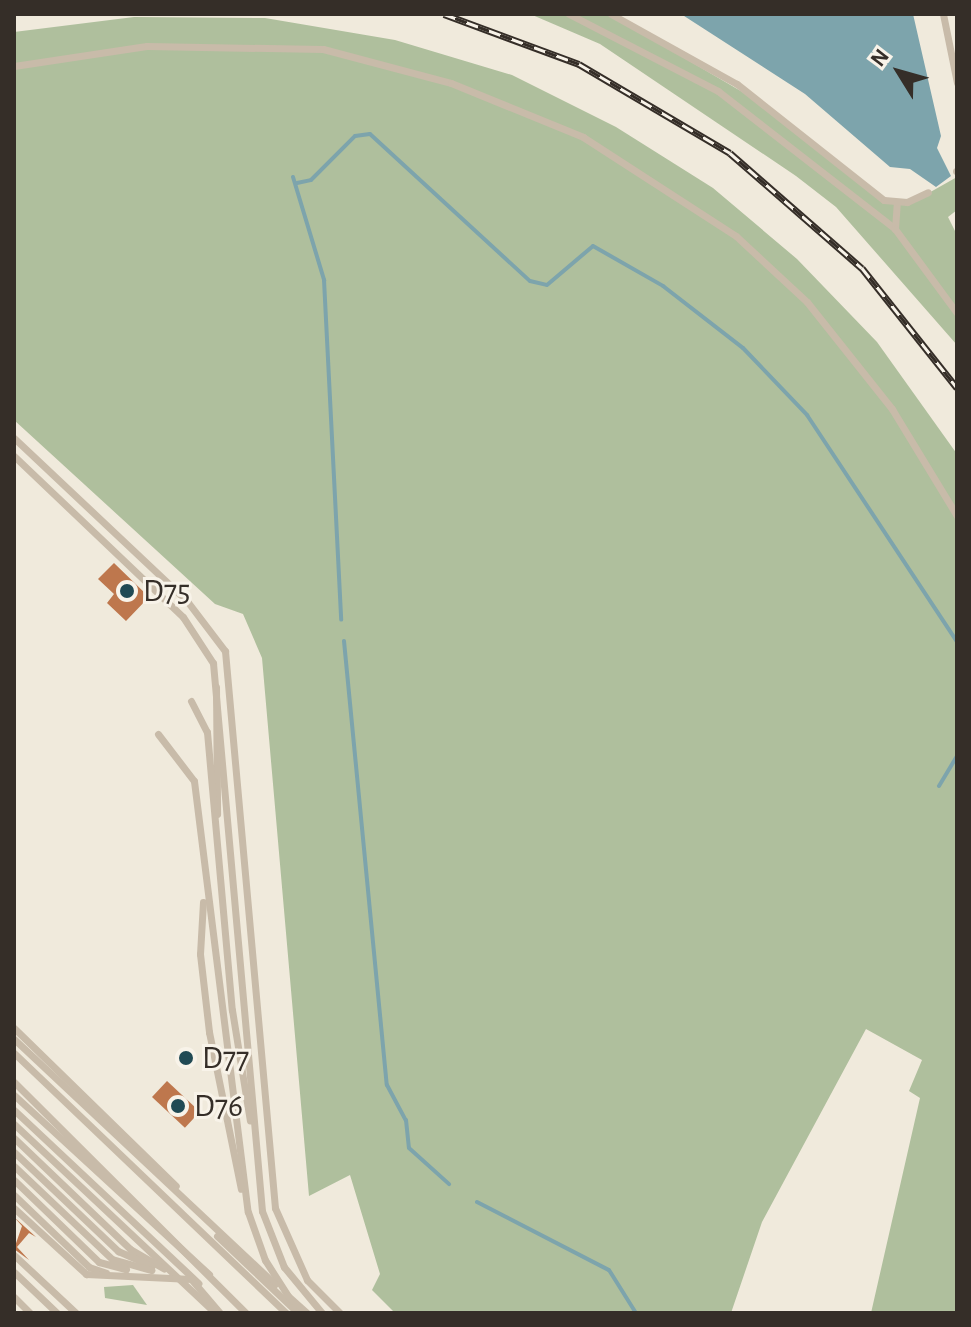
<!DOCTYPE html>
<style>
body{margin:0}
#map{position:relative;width:971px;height:1327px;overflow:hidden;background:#f0eadc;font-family:"Alegreya Sans",sans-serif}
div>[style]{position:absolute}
.green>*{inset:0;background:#afbf9d}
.water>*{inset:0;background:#7da4ac}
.stream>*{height:4px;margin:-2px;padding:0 2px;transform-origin:2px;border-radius:2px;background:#7da4ac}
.building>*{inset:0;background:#be774d;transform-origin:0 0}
.service>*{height:7px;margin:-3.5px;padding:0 3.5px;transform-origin:3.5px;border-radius:3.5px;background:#c8bba9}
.rail>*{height:7px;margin-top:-3.5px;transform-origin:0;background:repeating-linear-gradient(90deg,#f8f3e9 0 12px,#352e28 0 24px);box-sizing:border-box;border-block:2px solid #352e28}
.dots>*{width:22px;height:22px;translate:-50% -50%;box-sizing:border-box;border:4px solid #f8f3e9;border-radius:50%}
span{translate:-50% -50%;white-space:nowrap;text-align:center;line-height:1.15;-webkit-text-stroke:6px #f8f3e9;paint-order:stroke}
.poi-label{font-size:32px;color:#352e28}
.left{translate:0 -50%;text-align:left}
.frame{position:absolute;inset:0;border:16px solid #352e28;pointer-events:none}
.north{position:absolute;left:859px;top:32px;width:80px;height:80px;-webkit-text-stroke:6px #f8f3e9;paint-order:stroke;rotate:307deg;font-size:22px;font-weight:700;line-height:32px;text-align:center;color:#352e28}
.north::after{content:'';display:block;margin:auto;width:28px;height:36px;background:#352e28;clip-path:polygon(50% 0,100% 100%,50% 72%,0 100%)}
</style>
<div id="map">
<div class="green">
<i style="clip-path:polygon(530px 14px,609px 14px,763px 104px,886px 200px,911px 203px,957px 177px,957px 210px,948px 217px,957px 235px,957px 345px,836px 207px,796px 176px,600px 44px)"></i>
<i style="clip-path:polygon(134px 17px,265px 18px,395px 40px,512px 75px,616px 127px,713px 188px,797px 259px,877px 342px,957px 454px,957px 1313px,871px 1313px,920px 1098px,909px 1091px,922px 1060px,866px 1029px,762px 1222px,731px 1313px,395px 1313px,372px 1290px,380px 1274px,350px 1175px,309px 1196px,262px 658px,243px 614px,215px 604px,14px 420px,14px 32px)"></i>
<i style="clip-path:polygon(133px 1285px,147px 1305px,105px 1298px,104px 1287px)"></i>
</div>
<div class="water">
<i style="clip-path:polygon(681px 14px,913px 14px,941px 136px,937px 148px,951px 176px,936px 187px,910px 169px,890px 167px,805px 94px)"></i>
</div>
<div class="stream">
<i style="left:293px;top:177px;width:108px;rotate:73.2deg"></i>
<i style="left:324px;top:280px;width:340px;rotate:87.1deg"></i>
<i style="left:297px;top:183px;width:14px;rotate:-12deg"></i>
<i style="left:311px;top:180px;width:62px;rotate:-45deg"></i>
<i style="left:355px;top:136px;width:15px;rotate:-8deg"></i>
<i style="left:370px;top:134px;width:217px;rotate:42.6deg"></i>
<i style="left:530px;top:281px;width:17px;rotate:13deg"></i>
<i style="left:547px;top:285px;width:60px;rotate:-40.3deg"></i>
<i style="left:593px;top:246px;width:81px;rotate:29.7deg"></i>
<i style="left:663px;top:286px;width:101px;rotate:37.8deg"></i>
<i style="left:743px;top:348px;width:93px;rotate:46.3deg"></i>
<i style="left:807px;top:415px;width:272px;rotate:56.5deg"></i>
<i style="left:344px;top:641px;width:446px;rotate:84.5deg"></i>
<i style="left:387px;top:1085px;width:40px;rotate:62deg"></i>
<i style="left:406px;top:1120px;width:28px;rotate:84deg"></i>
<i style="left:409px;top:1148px;width:54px;rotate:42deg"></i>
<i style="left:939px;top:786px;width:35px;rotate:-59deg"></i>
<i style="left:477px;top:1202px;width:148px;rotate:27.3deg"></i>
<i style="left:609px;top:1270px;width:51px;rotate:57.9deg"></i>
</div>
<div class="building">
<i style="clip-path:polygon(114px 563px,149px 597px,126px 621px,107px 603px,114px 594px,98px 579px)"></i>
<i style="left:167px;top:1081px;width:45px;height:22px;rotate:43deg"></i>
<i style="clip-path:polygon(14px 1217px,36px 1237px,29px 1233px,17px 1247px,29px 1260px,14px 1249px,22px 1226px)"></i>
</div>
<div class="service">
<i style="left:569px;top:14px;width:168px;rotate:27.3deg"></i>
<i style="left:718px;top:91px;width:224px;rotate:37.9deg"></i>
<i style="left:895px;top:229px;width:26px;rotate:-86deg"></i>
<i style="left:611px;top:14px;width:144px;rotate:29.1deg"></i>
<i style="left:737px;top:84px;width:187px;rotate:38.3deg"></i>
<i style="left:884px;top:200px;width:23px;rotate:5deg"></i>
<i style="left:907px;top:202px;width:23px;rotate:-25deg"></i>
<i style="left:943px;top:14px;width:70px;rotate:78.5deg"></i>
<i style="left:14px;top:66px;width:134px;rotate:-8.6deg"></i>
<i style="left:147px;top:46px;width:176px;rotate:1deg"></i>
<i style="left:323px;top:49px;width:132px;rotate:14.9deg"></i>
<i style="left:451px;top:83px;width:143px;rotate:22.2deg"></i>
<i style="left:583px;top:137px;width:182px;rotate:32.9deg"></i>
<i style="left:736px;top:236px;width:97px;rotate:42.9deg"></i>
<i style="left:807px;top:302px;width:137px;rotate:51.5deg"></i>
<i style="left:892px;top:409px;width:125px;rotate:58.7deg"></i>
<i style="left:956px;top:171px;width:1px"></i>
<i style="left:895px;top:229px;width:104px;rotate:53.6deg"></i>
<i style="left:14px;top:438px;width:238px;rotate:43.3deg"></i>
<i style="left:187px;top:601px;width:63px;rotate:52.8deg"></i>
<i style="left:225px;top:651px;width:559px;rotate:84.87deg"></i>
<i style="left:275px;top:1208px;width:79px;rotate:66deg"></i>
<i style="left:307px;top:1280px;width:47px;rotate:45deg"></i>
<i style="left:14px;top:456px;width:233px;rotate:43.6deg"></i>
<i style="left:183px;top:617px;width:55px;rotate:56.9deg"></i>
<i style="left:213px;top:663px;width:550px;rotate:84.89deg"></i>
<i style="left:262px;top:1211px;width:60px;rotate:68.6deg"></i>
<i style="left:284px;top:1267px;width:60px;rotate:50.4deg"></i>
<i style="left:216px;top:687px;width:127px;rotate:89.5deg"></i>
<i style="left:191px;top:701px;width:35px;rotate:63deg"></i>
<i style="left:207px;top:732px;width:279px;rotate:84.9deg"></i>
<i style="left:232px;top:1010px;width:112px;rotate:80.8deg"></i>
<i style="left:158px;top:734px;width:59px;rotate:52.5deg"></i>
<i style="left:194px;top:781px;width:434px;rotate:82.9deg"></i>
<i style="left:248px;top:1212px;width:51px;rotate:70.5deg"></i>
<i style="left:265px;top:1260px;width:43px;rotate:57.4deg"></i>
<i style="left:203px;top:902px;width:52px;rotate:93.3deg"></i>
<i style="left:200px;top:954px;width:79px;rotate:83.4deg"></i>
<i style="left:209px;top:1032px;width:160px;rotate:78.5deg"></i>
<i style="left:14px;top:1028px;width:226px;rotate:44.3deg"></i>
<i style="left:14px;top:1039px;width:358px;rotate:43.2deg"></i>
<i style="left:14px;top:1053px;width:376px;rotate:43.7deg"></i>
<i style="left:14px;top:1082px;width:327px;rotate:44.9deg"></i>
<i style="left:14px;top:1095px;width:265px;rotate:42.6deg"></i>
<i style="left:14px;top:1110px;width:253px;rotate:43.2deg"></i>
<i style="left:14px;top:1124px;width:276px;rotate:43.2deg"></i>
<i style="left:14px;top:1138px;width:161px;rotate:43.7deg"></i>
<i style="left:130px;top:1249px;width:39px;rotate:30deg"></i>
<i style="left:14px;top:1152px;width:144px;rotate:43.6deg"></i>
<i style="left:118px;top:1251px;width:37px;rotate:24deg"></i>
<i style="left:14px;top:1166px;width:135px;rotate:43.5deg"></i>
<i style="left:112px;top:1259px;width:41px;rotate:15.8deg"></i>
<i style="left:14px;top:1180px;width:118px;rotate:44deg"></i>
<i style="left:99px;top:1262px;width:28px;rotate:15deg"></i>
<i style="left:14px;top:1195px;width:104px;rotate:43.8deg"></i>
<i style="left:89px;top:1267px;width:18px;rotate:19deg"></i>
<i style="left:14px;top:1208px;width:98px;rotate:42.5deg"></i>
<i style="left:86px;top:1274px;width:105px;rotate:2.7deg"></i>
<i style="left:191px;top:1279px;width:45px;rotate:49.5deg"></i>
<i style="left:217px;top:1236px;width:112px;rotate:43.5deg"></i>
<i style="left:14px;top:1255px;width:85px;rotate:43.1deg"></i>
<i style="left:14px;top:1272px;width:59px;rotate:43.6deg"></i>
<i style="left:287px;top:1295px;width:27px;rotate:42deg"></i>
<i style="left:14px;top:1297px;width:23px;rotate:45deg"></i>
</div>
<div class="rail">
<i style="left:444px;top:14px;width:144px;rotate:20.3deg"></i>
<i style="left:579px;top:64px;width:175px;rotate:30.5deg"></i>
<i style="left:730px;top:153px;width:175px;rotate:41.1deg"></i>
<i style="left:862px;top:268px;width:153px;rotate:51.6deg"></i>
</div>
<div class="dots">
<i style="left:127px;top:591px;background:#214a54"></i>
<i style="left:186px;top:1058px;background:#214a54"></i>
<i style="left:178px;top:1106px;background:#214a54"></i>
</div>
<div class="poi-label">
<span class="left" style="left:143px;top:591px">D75</span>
<span class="left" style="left:202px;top:1058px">D77</span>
<span class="left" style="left:194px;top:1106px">D76</span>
</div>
<div class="frame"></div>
<div class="north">N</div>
</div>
